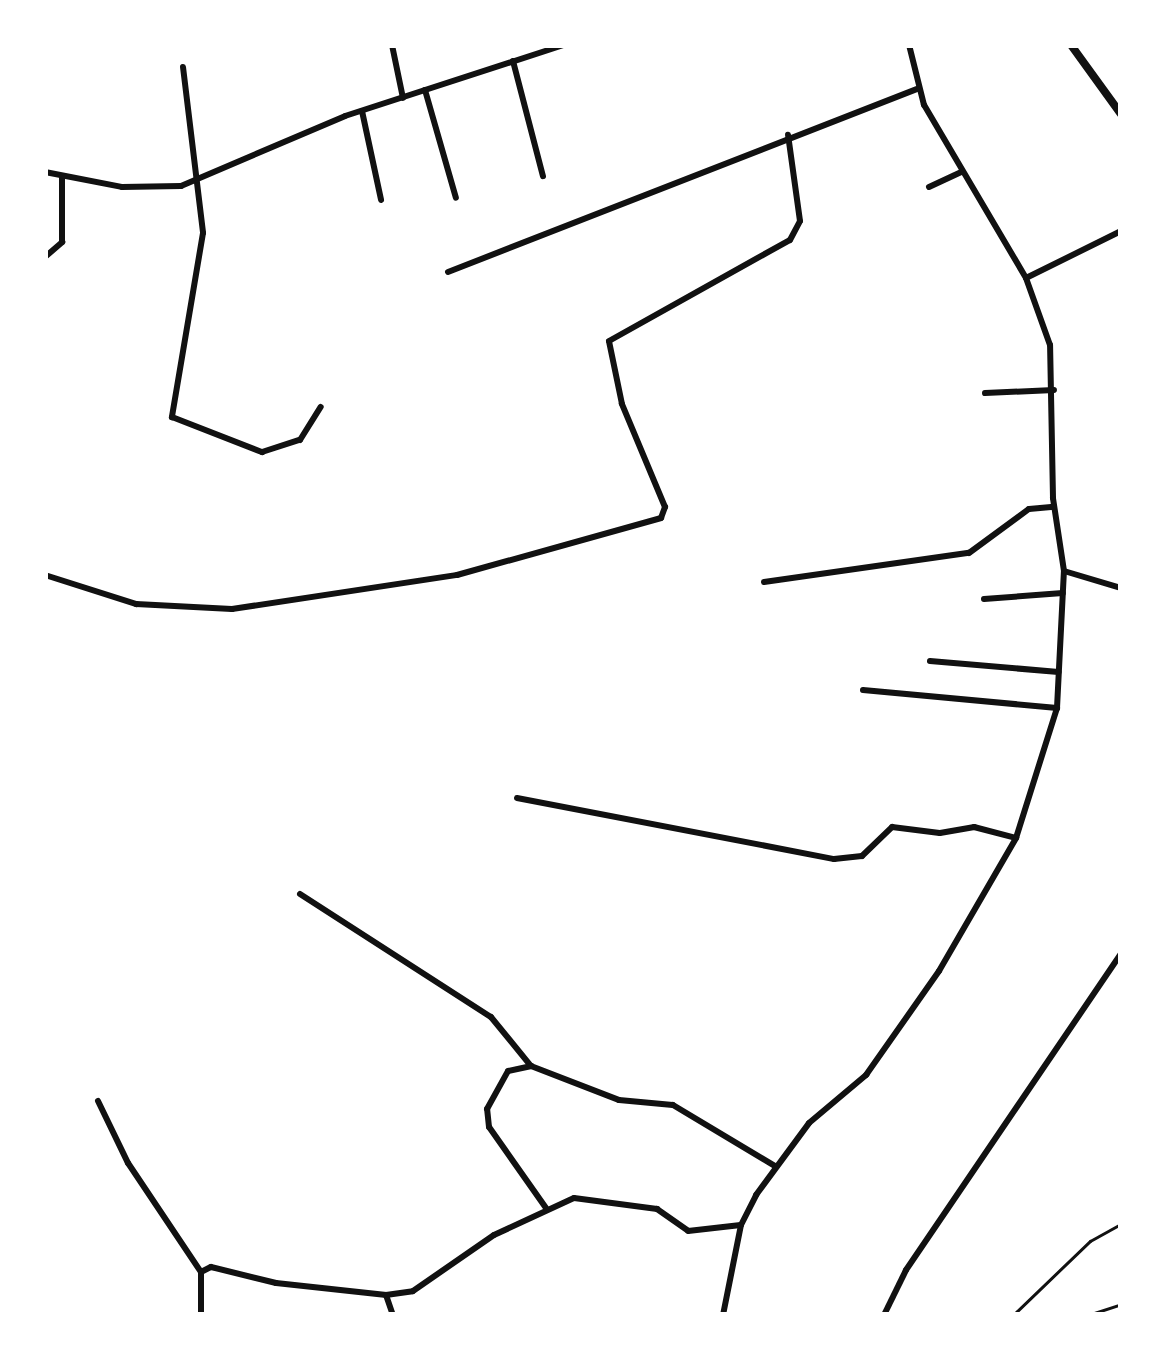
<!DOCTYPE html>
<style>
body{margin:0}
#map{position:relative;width:1166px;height:1360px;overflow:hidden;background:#fff;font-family:"Source Sans 3",sans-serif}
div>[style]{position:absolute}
.service>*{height:3px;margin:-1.5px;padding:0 1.5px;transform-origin:1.5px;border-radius:1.5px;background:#111}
.minor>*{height:6px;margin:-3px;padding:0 3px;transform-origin:3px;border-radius:3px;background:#111}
.secondary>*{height:8px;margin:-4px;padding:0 4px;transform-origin:4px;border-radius:4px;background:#111}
span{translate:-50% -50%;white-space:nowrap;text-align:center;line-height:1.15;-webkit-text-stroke:10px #fff;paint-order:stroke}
.frame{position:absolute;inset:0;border:48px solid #fff;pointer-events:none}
</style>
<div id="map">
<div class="service">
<i style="left:1013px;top:1315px;width:107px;rotate:-43.9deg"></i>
<i style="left:1090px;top:1241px;width:35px;rotate:-29deg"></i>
<i style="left:1088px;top:1315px;width:35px;rotate:-18deg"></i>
</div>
<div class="minor">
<i style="left:392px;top:45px;width:54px;rotate:78.3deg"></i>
<i style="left:513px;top:61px;width:119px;rotate:75.4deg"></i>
<i style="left:183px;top:67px;width:167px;rotate:83.1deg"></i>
<i style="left:203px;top:233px;width:187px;rotate:99.6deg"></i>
<i style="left:172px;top:417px;width:97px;rotate:21.3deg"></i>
<i style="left:262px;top:452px;width:40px;rotate:-18deg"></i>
<i style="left:300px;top:440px;width:39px;rotate:-58deg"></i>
<i style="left:425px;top:90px;width:112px;rotate:74deg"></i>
<i style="left:362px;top:111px;width:91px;rotate:77.9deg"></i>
<i style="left:45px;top:172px;width:78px;rotate:11deg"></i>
<i style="left:122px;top:187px;width:59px;rotate:-1deg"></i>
<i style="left:181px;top:186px;width:178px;rotate:-23.1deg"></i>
<i style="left:345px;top:116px;width:229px;rotate:-18deg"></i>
<i style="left:929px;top:187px;width:35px;rotate:-25deg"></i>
<i style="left:45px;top:257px;width:23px;rotate:-41deg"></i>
<i style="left:62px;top:242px;width:66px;rotate:-90deg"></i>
<i style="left:448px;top:272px;width:503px;rotate:-21.32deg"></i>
<i style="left:1026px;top:278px;width:106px;rotate:-26.3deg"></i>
<i style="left:985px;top:393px;width:69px;rotate:-2.5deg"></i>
<i style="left:1064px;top:571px;width:59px;rotate:16.6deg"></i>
<i style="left:45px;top:575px;width:96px;rotate:17.7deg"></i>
<i style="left:136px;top:604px;width:96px;rotate:3deg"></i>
<i style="left:232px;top:609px;width:228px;rotate:-8.6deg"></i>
<i style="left:457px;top:575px;width:212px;rotate:-15.6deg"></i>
<i style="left:661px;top:518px;width:12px;rotate:-70deg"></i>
<i style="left:665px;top:507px;width:112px;rotate:-112.7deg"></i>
<i style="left:622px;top:404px;width:64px;rotate:-101.7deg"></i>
<i style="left:609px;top:341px;width:207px;rotate:-29.2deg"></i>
<i style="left:790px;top:240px;width:21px;rotate:-62deg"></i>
<i style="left:800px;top:221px;width:87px;rotate:-97.9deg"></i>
<i style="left:764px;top:582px;width:207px;rotate:-8.1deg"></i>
<i style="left:969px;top:553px;width:74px;rotate:-36.3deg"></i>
<i style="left:1029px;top:509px;width:25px;rotate:-5deg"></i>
<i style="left:984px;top:599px;width:79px;rotate:-4.3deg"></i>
<i style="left:930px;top:661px;width:129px;rotate:4.9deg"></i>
<i style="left:863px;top:690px;width:195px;rotate:5.3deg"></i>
<i style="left:517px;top:798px;width:323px;rotate:10.9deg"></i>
<i style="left:834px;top:859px;width:28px;rotate:-6deg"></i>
<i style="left:862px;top:856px;width:42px;rotate:-44deg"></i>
<i style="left:892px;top:827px;width:48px;rotate:7.1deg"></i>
<i style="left:940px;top:833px;width:35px;rotate:-10deg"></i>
<i style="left:974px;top:827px;width:43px;rotate:14.7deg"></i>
<i style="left:300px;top:894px;width:227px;rotate:32.8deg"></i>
<i style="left:491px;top:1017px;width:63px;rotate:50.8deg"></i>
<i style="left:98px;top:1101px;width:69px;rotate:64.2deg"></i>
<i style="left:128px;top:1163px;width:131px;rotate:56.2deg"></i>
<i style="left:546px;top:1208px;width:99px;rotate:-125.1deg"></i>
<i style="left:489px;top:1127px;width:18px;rotate:-96deg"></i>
<i style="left:487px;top:1109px;width:43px;rotate:-61.1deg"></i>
<i style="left:508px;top:1071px;width:24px;rotate:-12deg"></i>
<i style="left:531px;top:1066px;width:94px;rotate:21.1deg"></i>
<i style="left:619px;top:1100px;width:54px;rotate:5.3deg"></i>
<i style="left:673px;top:1105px;width:119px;rotate:30.9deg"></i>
<i style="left:386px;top:1295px;width:21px;rotate:71deg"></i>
<i style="left:201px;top:1315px;width:43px;rotate:-90deg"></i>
<i style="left:201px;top:1272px;width:11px;rotate:-27deg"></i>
<i style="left:211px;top:1267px;width:67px;rotate:13.8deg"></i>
<i style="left:276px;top:1283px;width:111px;rotate:6.2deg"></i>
<i style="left:386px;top:1295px;width:27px;rotate:-8deg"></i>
<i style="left:413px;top:1291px;width:98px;rotate:-34.7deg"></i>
<i style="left:494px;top:1235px;width:88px;rotate:-24.8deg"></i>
<i style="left:574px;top:1198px;width:84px;rotate:7.5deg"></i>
<i style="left:657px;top:1209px;width:38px;rotate:35deg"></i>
<i style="left:688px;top:1231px;width:53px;rotate:-6.5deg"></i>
<i style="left:723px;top:1315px;width:92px;rotate:-78.7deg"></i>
<i style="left:741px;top:1225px;width:34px;rotate:-63deg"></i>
<i style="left:756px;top:1195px;width:89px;rotate:-53.6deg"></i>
<i style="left:809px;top:1123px;width:75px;rotate:-40.1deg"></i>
<i style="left:866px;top:1075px;width:127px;rotate:-54.9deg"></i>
<i style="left:939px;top:971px;width:154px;rotate:-59.9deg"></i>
<i style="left:1016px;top:838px;width:136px;rotate:-72.5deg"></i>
<i style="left:1057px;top:708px;width:137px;rotate:-87.1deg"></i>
<i style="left:1064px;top:571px;width:74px;rotate:-98.6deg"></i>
<i style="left:1053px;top:498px;width:153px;rotate:-91.1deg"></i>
<i style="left:1050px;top:345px;width:71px;rotate:-109.7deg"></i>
<i style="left:1026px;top:278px;width:201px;rotate:-120.5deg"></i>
<i style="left:924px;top:105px;width:62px;rotate:-104deg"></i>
<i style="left:884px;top:1315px;width:50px;rotate:-63.9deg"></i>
<i style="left:906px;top:1270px;width:382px;rotate:-55.8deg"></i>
</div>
<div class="secondary">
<i style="left:1071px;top:45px;width:85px;rotate:54.1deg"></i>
</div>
<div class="frame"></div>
</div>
